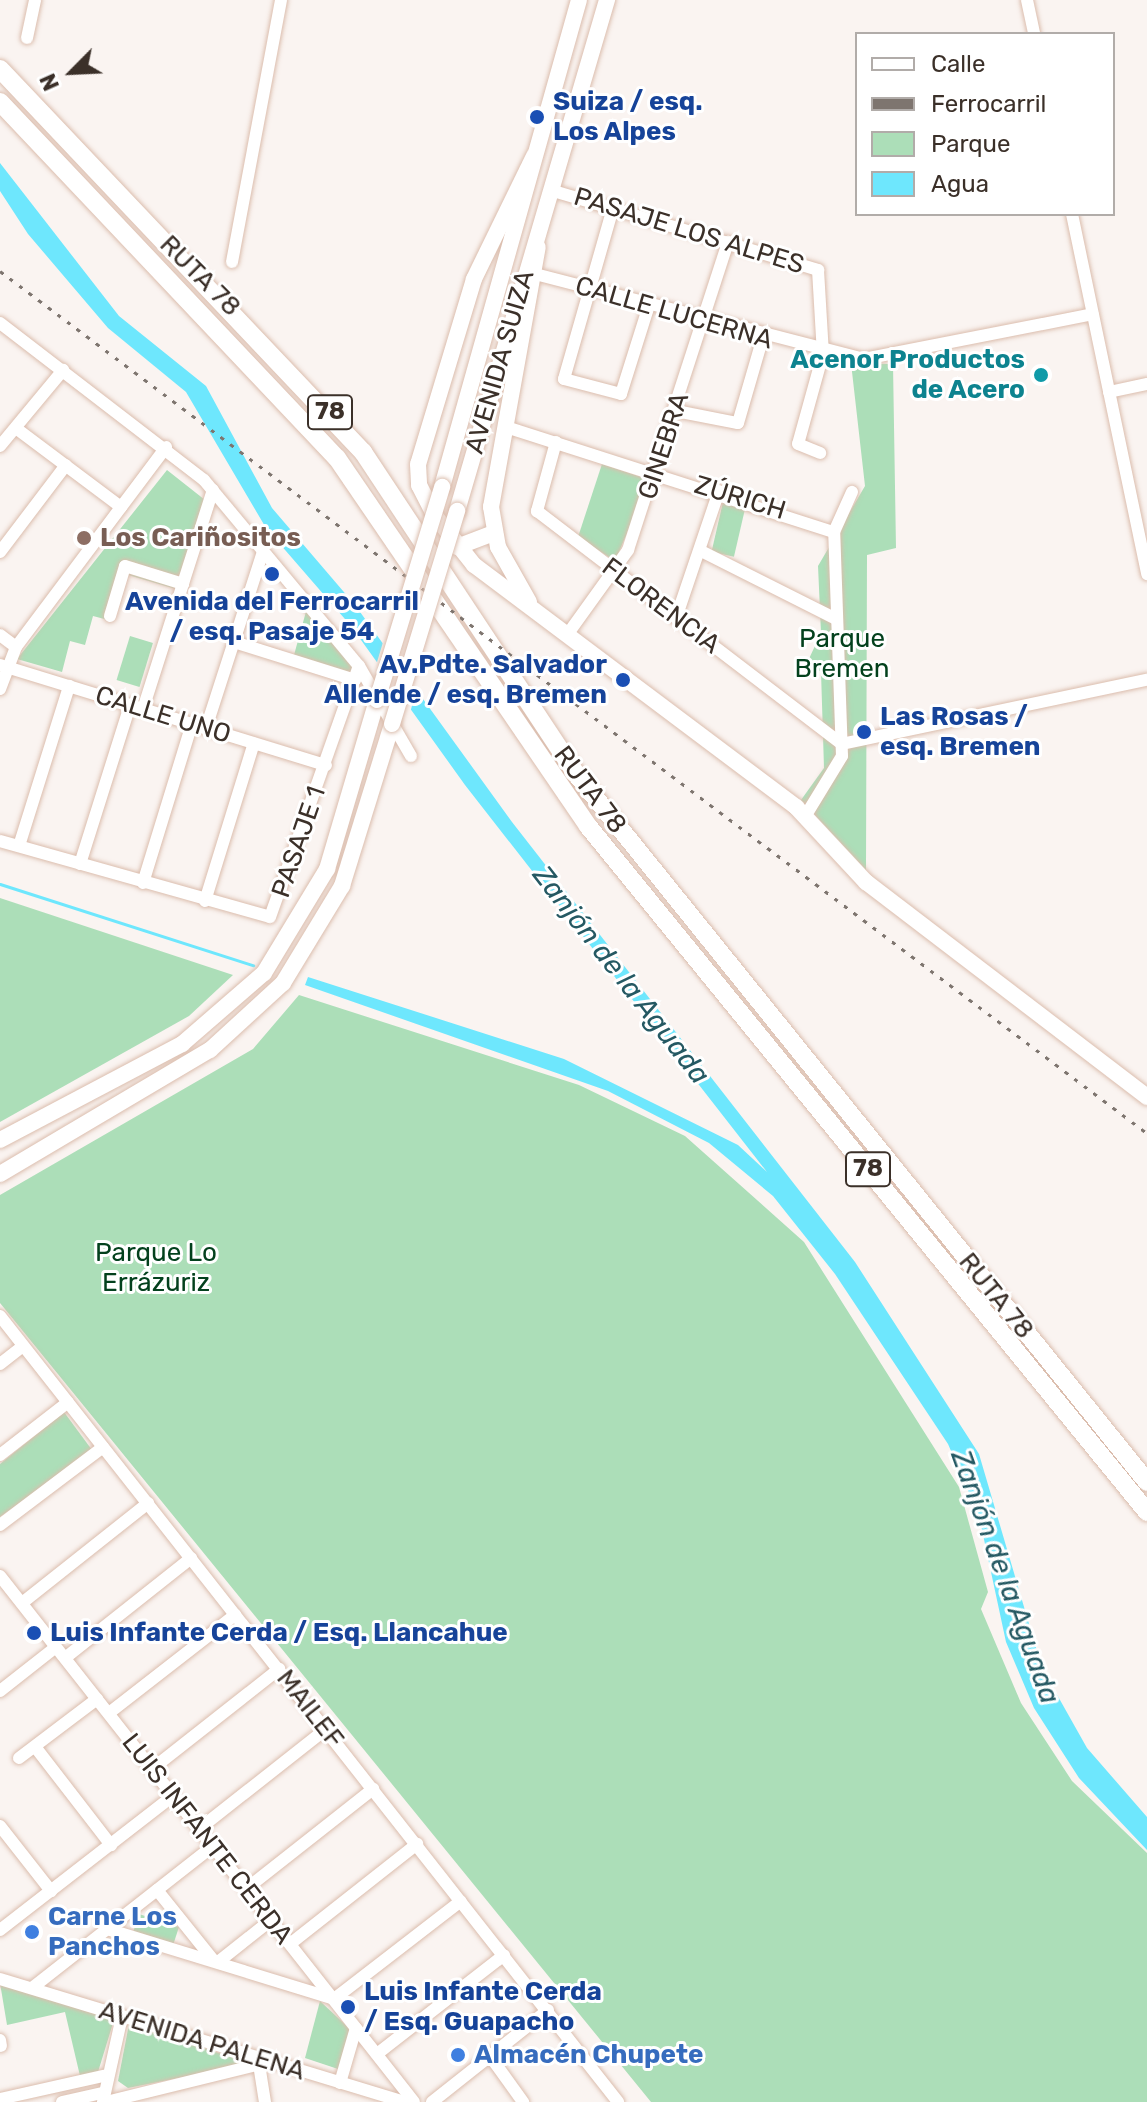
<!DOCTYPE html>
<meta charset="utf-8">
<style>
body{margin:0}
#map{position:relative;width:1147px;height:2102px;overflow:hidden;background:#faf4f1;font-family:Rubik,sans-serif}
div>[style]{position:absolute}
.green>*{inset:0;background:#acdeb8;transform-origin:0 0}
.water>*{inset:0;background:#6ee7fd}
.pier>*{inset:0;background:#faf4f1}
.stream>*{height:3px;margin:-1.5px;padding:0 1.5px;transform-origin:1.5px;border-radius:1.5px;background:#6ee7fd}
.roads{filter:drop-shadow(0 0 2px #dbbdad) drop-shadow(0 0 2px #dbbdad)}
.minor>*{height:12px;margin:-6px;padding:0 6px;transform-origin:6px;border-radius:6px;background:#fff}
.major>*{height:16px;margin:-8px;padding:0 8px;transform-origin:8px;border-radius:8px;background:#fff}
.highway>*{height:18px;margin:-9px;padding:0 9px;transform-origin:9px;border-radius:9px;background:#fff}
.rail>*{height:3px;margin-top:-1.5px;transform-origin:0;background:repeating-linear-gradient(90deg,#7e756f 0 4px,transparent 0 12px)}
.bridges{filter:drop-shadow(0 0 2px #dbbdad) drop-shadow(0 0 2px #dbbdad)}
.major-bridge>*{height:16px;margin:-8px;padding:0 8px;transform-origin:8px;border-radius:8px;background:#fff}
.dots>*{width:22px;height:22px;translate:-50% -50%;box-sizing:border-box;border:4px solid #fff;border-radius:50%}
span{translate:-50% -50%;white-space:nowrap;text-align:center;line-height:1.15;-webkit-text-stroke:6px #fff;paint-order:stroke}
.shield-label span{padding:2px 6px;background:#fff;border:2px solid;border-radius:6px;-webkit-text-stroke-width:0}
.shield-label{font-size:24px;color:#3b3029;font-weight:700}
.transit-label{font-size:26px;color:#164399;font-weight:700}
.left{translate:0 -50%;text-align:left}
.right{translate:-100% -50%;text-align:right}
.street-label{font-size:26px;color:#3b3029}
.culture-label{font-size:26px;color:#0d838f;font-weight:700}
.education-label{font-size:26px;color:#785e54;font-weight:700}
.park-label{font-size:26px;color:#03411d}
.shop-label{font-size:26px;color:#366cbe;font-weight:700}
.water-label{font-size:28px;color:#255963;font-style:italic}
.legend{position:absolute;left:855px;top:32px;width:260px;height:184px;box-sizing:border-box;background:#fff;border:2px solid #b1aca9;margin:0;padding:10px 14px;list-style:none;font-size:24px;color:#3b3029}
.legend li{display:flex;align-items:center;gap:16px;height:40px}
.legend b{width:40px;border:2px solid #b1aca9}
.north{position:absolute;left:32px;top:32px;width:80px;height:80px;-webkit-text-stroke:6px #fff;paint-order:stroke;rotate:246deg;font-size:22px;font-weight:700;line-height:32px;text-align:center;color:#3b3029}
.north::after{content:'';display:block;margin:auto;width:28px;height:36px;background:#3b3029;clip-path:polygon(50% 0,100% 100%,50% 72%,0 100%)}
</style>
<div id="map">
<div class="green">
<i style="clip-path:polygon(851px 363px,893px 364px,896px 548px,867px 555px,866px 870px,801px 800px,824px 768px,821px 672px,807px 663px,821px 633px,818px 566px,865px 486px)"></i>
<i style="clip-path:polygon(602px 464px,650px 480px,615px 561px,578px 537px)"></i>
<i style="clip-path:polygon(167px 470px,205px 500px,179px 590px,125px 574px,112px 621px,93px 616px,85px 645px,70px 641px,62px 672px,17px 659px)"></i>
<i style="left:723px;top:502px;width:23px;height:51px;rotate:13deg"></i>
<i style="clip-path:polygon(307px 608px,356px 668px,354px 677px,294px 655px)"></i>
<i style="left:130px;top:636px;width:24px;height:46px;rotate:17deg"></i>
<i style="clip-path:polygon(0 898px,233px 975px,189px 1016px,0 1122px)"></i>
<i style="clip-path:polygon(299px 995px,579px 1085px,685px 1136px,804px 1242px,959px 1487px,988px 1592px,981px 1609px,1021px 1703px,1072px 1781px,1147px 1853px,1147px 2102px,651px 2102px,0 1303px,0 1195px,253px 1049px)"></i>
<i style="clip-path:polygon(64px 1412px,92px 1450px,0 1517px,0 1464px)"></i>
<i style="left:139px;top:1914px;width:42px;height:22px;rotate:18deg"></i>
<i style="clip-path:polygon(0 1983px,114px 2020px,98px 2072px,80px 2076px,65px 2012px,7px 2025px)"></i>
<i style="clip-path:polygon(320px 2001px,352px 2031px,341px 2070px,305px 2058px)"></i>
<i style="clip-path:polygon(129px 2024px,244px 2061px,244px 2065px,128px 2088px,118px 2081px)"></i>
</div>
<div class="water">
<i style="clip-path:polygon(0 163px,119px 316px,206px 386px,272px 508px,355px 605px,512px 822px,855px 1262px,979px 1454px,1042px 1668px,1087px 1748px,1147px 1817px,1147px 1850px,1079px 1778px,1034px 1708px,1006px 1642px,979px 1516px,948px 1444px,835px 1274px,773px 1196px,709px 1143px,608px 1091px,305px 985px,308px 977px,564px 1059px,738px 1145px,767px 1172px,465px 785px,351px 626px,266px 528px,186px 392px,108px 328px,28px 234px,0 191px)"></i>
</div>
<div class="pier">
<i style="clip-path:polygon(384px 639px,418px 685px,409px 716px,375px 669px)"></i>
</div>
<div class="stream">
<i style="left:0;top:884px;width:266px;rotate:17.8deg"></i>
</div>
<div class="roads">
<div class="minor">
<i style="left:1027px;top:0;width:35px;rotate:78deg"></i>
<i style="left:27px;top:38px;width:39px;rotate:-78deg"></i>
<i style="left:550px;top:190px;width:280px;rotate:16.6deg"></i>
<i style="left:818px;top:270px;width:84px;rotate:86.6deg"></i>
<i style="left:823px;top:354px;width:93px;rotate:105.5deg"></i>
<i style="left:798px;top:444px;width:24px;rotate:22deg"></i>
<i style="left:613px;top:208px;width:178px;rotate:106deg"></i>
<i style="left:564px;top:379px;width:59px;rotate:14.7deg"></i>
<i style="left:621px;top:394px;width:93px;rotate:-72.5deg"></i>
<i style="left:1072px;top:214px;width:368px;rotate:78.2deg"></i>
<i style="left:232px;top:262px;width:267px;rotate:-79.4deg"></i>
<i style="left:539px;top:275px;width:336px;rotate:14.5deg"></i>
<i style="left:864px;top:359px;width:233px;rotate:-11.1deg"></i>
<i style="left:0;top:323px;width:257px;rotate:37.6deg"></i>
<i style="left:204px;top:480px;width:242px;rotate:50.2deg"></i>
<i style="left:359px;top:666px;width:104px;rotate:60deg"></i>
<i style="left:1109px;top:392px;width:39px;rotate:-12deg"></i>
<i style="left:676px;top:411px;width:63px;rotate:11deg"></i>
<i style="left:738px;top:423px;width:90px;rotate:-73.8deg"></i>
<i style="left:506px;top:427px;width:344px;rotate:17.8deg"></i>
<i style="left:17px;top:429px;width:130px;rotate:36.9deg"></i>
<i style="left:556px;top:442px;width:72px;rotate:105.4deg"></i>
<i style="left:537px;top:511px;width:384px;rotate:37.4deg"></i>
<i style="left:0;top:446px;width:99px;rotate:-50.3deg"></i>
<i style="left:701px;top:551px;width:151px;rotate:26.7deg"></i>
<i style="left:0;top:552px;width:109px;rotate:-52.8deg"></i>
<i style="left:110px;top:616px;width:52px;rotate:-73.3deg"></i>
<i style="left:125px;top:566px;width:61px;rotate:17.2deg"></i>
<i style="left:676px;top:618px;width:134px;rotate:-71.3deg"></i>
<i style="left:0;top:635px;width:15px;rotate:37deg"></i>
<i style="left:567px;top:635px;width:105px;rotate:-54.3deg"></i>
<i style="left:628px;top:550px;width:324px;rotate:-72deg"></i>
<i style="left:234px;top:642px;width:127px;rotate:17.4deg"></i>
<i style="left:0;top:665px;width:341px;rotate:17.1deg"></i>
<i style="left:0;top:689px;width:45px;rotate:-69.1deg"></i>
<i style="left:16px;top:647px;width:250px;rotate:-53.1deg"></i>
<i style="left:143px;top:709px;width:230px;rotate:-72.3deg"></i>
<i style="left:206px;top:728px;width:186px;rotate:-72.1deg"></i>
<i style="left:842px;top:744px;width:312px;rotate:-11.9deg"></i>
<i style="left:806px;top:815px;width:69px;rotate:-58.6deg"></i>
<i style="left:842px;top:756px;width:224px;rotate:-92deg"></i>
<i style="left:834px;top:532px;width:44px;rotate:-65.8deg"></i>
<i style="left:0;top:841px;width:280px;rotate:15.7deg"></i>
<i style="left:270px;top:917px;width:266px;rotate:-70.5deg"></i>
<i style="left:19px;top:846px;width:168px;rotate:-72.6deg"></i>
<i style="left:80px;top:864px;width:167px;rotate:-72.5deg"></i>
<i style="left:143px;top:883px;width:166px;rotate:-72.9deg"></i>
<i style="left:205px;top:901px;width:165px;rotate:-72.8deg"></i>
<i style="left:0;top:1316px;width:1000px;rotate:51.82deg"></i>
<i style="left:0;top:1364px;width:29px;rotate:-38deg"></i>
<i style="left:0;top:1455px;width:86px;rotate:-37.9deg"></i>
<i style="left:0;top:1525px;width:129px;rotate:-37.1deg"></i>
<i style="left:0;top:1576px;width:669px;rotate:51.79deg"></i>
<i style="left:22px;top:1603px;width:161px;rotate:-38.4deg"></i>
<i style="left:65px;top:1658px;width:161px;rotate:-38.4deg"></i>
<i style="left:0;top:1691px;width:71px;rotate:-38.2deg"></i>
<i style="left:109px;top:1713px;width:160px;rotate:-37.9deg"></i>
<i style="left:36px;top:1748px;width:123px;rotate:52.3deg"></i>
<i style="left:19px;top:1758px;width:98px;rotate:-37.1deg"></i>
<i style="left:152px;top:1769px;width:162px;rotate:-38.2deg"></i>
<i style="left:0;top:1826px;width:83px;rotate:51.9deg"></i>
<i style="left:199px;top:1829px;width:162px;rotate:-38.2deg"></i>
<i style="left:246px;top:1889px;width:162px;rotate:-38.2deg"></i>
<i style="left:157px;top:1890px;width:91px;rotate:51.2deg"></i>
<i style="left:107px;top:1929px;width:238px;rotate:17.1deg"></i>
<i style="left:334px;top:1999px;width:160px;rotate:-37.7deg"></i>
<i style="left:0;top:1930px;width:219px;rotate:-37.8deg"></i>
<i style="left:290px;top:1944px;width:162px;rotate:-38.2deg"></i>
<i style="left:218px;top:1962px;width:68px;rotate:-38.4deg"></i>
<i style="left:0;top:1979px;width:422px;rotate:16.9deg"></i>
<i style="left:32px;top:1988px;width:230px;rotate:-38.1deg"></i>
<i style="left:0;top:2040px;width:6px;rotate:81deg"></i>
<i style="left:377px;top:2054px;width:161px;rotate:-37.9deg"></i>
<i style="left:490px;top:2056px;width:57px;rotate:54.3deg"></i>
<i style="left:258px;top:2058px;width:45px;rotate:81deg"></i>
<i style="left:340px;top:2083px;width:57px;rotate:-73.8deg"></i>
<i style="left:0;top:2099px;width:106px;rotate:-12.6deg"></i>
<i style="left:62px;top:2102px;width:41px;rotate:-12.7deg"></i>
<i style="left:103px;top:2102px;width:88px;rotate:-77.5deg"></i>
<i style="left:106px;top:2102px;width:155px;rotate:-13.8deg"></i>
<i style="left:432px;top:2102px;width:148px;rotate:-38.4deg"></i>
</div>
<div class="major">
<i style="left:534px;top:156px;width:137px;rotate:116deg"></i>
<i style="left:474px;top:279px;width:193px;rotate:106.8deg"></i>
<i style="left:418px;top:464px;width:21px;rotate:87deg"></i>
<i style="left:419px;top:485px;width:35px;rotate:63deg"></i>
<i style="left:435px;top:516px;width:63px;rotate:51.5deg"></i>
<i style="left:474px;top:565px;width:403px;rotate:36.9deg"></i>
<i style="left:796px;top:807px;width:103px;rotate:47deg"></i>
<i style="left:866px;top:882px;width:354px;rotate:37.4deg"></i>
<i style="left:442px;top:487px;width:506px;rotate:-74.29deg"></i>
<i style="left:457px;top:511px;width:533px;rotate:-73.64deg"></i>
<i style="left:457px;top:547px;width:40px;rotate:-21deg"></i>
<i style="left:529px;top:602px;width:63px;rotate:-119.4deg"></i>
<i style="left:498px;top:547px;width:41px;rotate:-99.9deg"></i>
<i style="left:491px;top:507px;width:264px;rotate:-79.8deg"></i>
<i style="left:0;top:1140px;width:206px;rotate:-27.8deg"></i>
<i style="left:182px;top:1044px;width:108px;rotate:-40.9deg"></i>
<i style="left:264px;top:973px;width:122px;rotate:-58.8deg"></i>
<i style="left:327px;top:869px;width:176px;rotate:-73.5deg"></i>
<i style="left:0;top:1174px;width:244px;rotate:-30.6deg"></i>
<i style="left:210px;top:1050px;width:99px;rotate:-42.5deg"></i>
<i style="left:283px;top:983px;width:114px;rotate:-58.7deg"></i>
<i style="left:342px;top:886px;width:170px;rotate:-72.8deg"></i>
</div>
<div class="highway">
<i style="left:0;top:69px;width:528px;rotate:46.54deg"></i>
<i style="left:363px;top:452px;width:387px;rotate:56.5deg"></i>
<i style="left:577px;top:775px;width:908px;rotate:51.12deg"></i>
<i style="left:0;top:102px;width:490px;rotate:46.6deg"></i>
<i style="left:337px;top:458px;width:445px;rotate:55.7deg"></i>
<i style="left:588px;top:826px;width:885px;rotate:50.82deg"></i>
</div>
</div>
<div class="rail">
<i style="left:0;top:271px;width:1435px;rotate:36.93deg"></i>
</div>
<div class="bridges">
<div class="major-bridge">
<i style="left:377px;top:700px;width:223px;rotate:-73deg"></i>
<i style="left:392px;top:724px;width:223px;rotate:-73deg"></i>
</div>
</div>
<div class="dots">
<i style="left:537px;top:117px;background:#1a4fb4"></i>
<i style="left:1041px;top:375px;background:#0f9aa8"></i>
<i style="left:84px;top:538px;background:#8d6e63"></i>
<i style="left:272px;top:574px;background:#1a4fb4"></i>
<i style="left:623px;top:680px;background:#1a4fb4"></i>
<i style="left:864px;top:732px;background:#1a4fb4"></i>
<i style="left:34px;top:1633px;background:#1a4fb4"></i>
<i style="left:32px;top:1932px;background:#3f7fe0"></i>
<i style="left:348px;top:2007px;background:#1a4fb4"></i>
<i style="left:458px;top:2055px;background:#3f7fe0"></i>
</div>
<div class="shield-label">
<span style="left:330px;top:412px">78</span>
<span style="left:868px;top:1169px">78</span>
</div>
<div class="transit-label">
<span class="left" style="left:553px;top:117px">Suiza / esq.<br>Los Alpes</span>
<span style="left:272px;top:617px">Avenida del Ferrocarril<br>/ esq. Pasaje 54</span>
<span class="right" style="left:607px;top:680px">Av.Pdte. Salvador<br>Allende / esq. Bremen</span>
<span class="left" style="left:880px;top:732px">Las Rosas /<br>esq. Bremen</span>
<span class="left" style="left:50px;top:1633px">Luis Infante Cerda / Esq. Llancahue</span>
<span class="left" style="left:364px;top:2007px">Luis Infante Cerda<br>/ Esq. Guapacho</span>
</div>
<div class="street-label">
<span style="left:689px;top:231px;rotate:17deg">PASAJE LOS ALPES</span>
<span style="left:200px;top:276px;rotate:45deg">RUTA 78</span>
<span style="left:674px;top:313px;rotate:16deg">CALLE LUCERNA</span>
<span style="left:500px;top:362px;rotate:-74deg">AVENIDA SUIZA</span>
<span style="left:664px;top:446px;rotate:-72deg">GINEBRA</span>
<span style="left:740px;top:498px;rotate:17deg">ZÚRICH</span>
<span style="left:661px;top:606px;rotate:37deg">FLORENCIA</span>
<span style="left:163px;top:715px;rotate:17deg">CALLE UNO</span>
<span style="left:590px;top:790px;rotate:53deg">RUTA 78</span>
<span style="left:299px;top:842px;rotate:-71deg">PASAJE 1</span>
<span style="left:996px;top:1296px;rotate:51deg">RUTA 78</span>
<span style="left:310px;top:1709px;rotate:52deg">MAILEF</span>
<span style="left:207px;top:1839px;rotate:52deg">LUIS INFANTE CERDA</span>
<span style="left:202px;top:2041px;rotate:17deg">AVENIDA PALENA</span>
</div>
<div class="culture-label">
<span class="right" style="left:1025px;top:375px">Acenor Productos<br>de Acero</span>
</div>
<div class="education-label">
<span class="left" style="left:100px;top:538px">Los Cariñositos</span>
</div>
<div class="park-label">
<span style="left:842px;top:654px">Parque<br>Bremen</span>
<span style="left:156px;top:1268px">Parque Lo<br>Errázuriz</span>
</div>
<div class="shop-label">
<span class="left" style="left:48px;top:1932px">Carne Los<br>Panchos</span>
<span class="left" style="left:474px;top:2055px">Almacén Chupete</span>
</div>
<div class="water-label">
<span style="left:621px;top:975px;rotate:52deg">Zanjón de la Aguada</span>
<span style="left:1005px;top:1577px;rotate:70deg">Zanjón de la Aguada</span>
</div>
<ul class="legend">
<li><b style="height:10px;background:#fff"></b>Calle</li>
<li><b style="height:10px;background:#7e756f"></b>Ferrocarril</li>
<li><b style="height:22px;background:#acdeb8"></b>Parque</li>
<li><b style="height:22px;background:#6ee7fd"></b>Agua</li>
</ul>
<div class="north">N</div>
</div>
